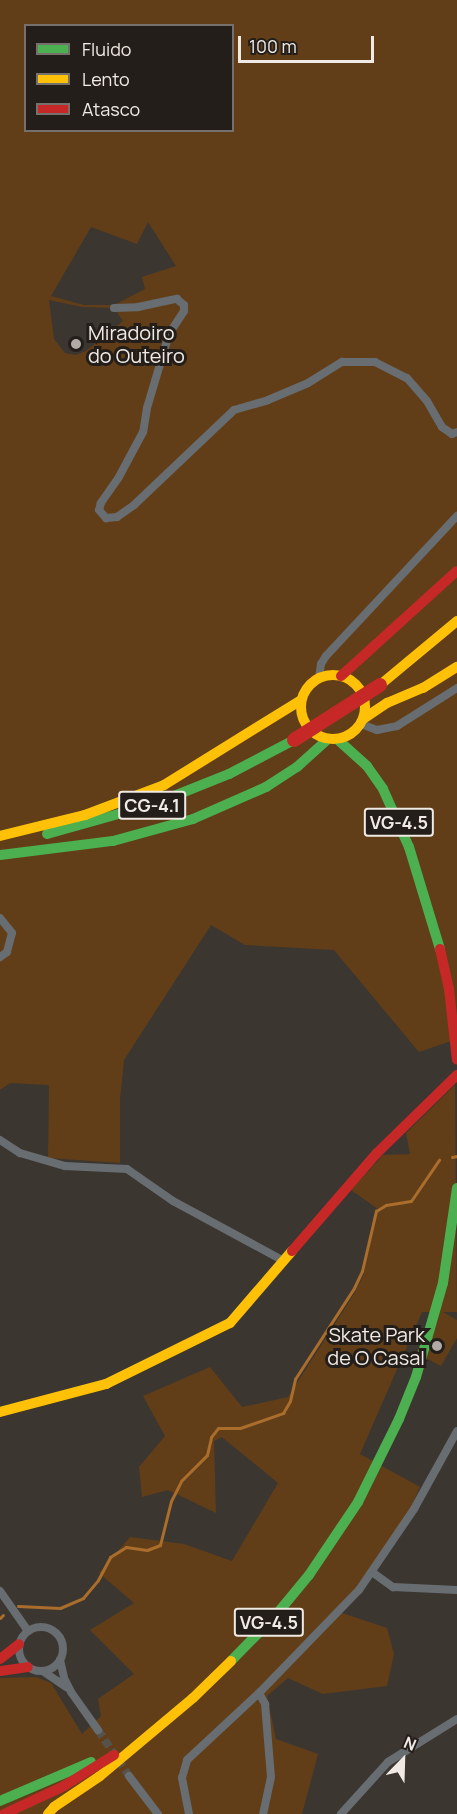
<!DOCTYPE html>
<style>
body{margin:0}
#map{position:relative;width:457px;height:1814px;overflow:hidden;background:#3c3630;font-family:Manrope,sans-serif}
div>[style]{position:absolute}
.green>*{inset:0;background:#613e18}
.stream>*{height:3px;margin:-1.5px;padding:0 1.5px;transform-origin:1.5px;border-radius:1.5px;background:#aa6d2b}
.street-tunnel>*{height:8px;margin-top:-4px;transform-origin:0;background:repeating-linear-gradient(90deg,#57514b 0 8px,transparent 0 12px)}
.street>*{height:8px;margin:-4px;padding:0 4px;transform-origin:4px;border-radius:4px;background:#676d71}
.street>.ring{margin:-4px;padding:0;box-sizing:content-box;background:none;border:8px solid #676d71;border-radius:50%}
.fast>*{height:10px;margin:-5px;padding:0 5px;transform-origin:5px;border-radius:5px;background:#4caf50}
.slow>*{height:10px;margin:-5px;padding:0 5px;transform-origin:5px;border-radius:5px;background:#ffc107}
.slow>.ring{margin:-5px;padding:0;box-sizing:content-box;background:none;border:10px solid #ffc107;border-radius:50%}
.jam>*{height:10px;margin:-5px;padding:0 5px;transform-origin:5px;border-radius:5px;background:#c62828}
.jam-bridge>*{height:14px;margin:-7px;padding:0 7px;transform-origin:7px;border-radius:7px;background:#c62828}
.dots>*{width:16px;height:16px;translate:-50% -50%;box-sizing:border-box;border:3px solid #231e1a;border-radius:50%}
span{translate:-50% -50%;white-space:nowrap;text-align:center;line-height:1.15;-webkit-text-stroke:6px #231e1a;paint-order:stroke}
.shield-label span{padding:2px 4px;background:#231e1a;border:2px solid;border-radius:4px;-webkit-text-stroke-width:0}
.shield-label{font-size:18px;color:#f1eae4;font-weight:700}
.poi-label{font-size:20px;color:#f1eae4}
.left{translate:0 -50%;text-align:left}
.right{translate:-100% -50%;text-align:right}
.legend{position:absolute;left:24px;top:24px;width:210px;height:108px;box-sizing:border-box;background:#231e1a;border:2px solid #75706b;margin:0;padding:8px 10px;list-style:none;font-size:18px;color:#f1eae4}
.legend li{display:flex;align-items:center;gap:12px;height:30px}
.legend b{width:30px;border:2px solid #75706b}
.north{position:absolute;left:373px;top:1730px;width:60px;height:60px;-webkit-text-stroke:4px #231e1a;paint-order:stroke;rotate:23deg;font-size:16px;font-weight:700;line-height:24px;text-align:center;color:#f1eae4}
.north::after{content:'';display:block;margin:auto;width:21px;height:27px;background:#f1eae4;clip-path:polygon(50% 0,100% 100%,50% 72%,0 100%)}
.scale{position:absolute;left:238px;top:36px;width:136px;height:27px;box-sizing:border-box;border:3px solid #f1eae4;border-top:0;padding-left:8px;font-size:18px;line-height:21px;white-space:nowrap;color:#f1eae4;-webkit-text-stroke:4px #231e1a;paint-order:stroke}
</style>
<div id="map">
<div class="green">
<i style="clip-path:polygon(evenodd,0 0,457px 0,457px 1039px,419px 1052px,334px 950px,245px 945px,211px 925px,124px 1060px,120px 1099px,120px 1163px,48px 1158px,49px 1085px,10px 1083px,0 1090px,0 0,26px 26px,232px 26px,232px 130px,26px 130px,26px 26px,0 0,148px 222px,176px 266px,142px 277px,145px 289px,114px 305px,84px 305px,51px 296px,91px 227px,137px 244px,148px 222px,0 0,49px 300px,82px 307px,114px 308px,123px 321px,86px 351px,76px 355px,65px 353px,54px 339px,49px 300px)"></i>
<i style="clip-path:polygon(455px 1085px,457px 1312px,443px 1312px,457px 1320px,457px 1338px,441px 1366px,416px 1353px,438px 1312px,422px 1312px,360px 1454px,420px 1487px,409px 1511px,356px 1588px,336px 1611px,387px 1628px,394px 1654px,387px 1686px,323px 1694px,288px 1678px,267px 1696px,276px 1739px,318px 1754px,302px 1814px,0 1814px,0 1678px,36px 1677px,51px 1683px,82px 1734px,101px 1716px,98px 1699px,134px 1674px,90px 1630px,134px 1603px,99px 1573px,130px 1537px,184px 1544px,232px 1561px,278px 1483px,222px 1437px,214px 1441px,216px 1513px,168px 1490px,142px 1497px,139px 1467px,165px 1436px,143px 1396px,210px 1367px,242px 1407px,288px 1397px,354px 1294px,363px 1276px,378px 1209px,351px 1190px,383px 1155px,410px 1154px,406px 1133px)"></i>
</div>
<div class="stream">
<i style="left:452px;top:1157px;width:5px;rotate:-11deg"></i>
<i style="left:18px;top:1606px;width:42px;rotate:2.7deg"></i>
<i style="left:60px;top:1608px;width:25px;rotate:-23deg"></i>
<i style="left:83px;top:1598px;width:23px;rotate:-50deg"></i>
<i style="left:98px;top:1580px;width:26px;rotate:-62deg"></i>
<i style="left:110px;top:1557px;width:19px;rotate:-32deg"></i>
<i style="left:126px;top:1547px;width:21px;rotate:8deg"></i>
<i style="left:147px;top:1550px;width:14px;rotate:-21deg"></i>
<i style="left:160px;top:1545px;width:45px;rotate:-76deg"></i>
<i style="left:171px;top:1501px;width:22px;rotate:-63deg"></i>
<i style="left:181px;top:1481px;width:37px;rotate:-45deg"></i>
<i style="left:207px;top:1455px;width:18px;rotate:-77deg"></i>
<i style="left:211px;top:1437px;width:11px;rotate:-52deg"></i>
<i style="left:218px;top:1428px;width:22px"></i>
<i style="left:240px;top:1428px;width:46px;rotate:-19.2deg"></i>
<i style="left:283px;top:1413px;width:14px;rotate:-60deg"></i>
<i style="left:290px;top:1401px;width:23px;rotate:-77deg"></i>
<i style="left:295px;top:1379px;width:108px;rotate:-57deg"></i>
<i style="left:354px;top:1288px;width:19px;rotate:-65deg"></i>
<i style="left:362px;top:1271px;width:62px;rotate:-76.9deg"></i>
<i style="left:376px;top:1211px;width:12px;rotate:-31deg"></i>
<i style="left:386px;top:1205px;width:25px;rotate:-9deg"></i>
<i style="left:411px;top:1201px;width:50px;rotate:-55.7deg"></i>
<i style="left:0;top:1618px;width:4px;rotate:-45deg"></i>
</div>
<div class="street-tunnel">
<i style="left:98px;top:1730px;width:55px;rotate:56deg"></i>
</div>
<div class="street">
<i style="left:114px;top:308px;width:24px;rotate:-2deg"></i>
<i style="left:138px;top:307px;width:40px;rotate:-12deg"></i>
<i style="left:177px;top:299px;width:9px;rotate:41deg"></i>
<i style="left:184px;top:305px;width:6px;rotate:90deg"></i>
<i style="left:184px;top:311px;width:27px;rotate:123deg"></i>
<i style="left:169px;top:334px;width:77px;rotate:106.6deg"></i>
<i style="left:147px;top:408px;width:24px;rotate:99deg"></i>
<i style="left:143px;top:432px;width:51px;rotate:118.1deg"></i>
<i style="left:119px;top:477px;width:32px;rotate:125deg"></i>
<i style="left:101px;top:503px;width:7px;rotate:106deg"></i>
<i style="left:99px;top:510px;width:11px;rotate:49deg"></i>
<i style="left:106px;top:518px;width:11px;rotate:-5deg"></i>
<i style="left:117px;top:517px;width:21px;rotate:-35deg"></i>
<i style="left:134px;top:505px;width:138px;rotate:-43.5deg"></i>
<i style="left:234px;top:410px;width:35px;rotate:-16deg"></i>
<i style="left:268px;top:400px;width:43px;rotate:-23deg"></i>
<i style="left:308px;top:383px;width:40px;rotate:-32deg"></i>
<i style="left:342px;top:362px;width:33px"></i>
<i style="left:375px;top:362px;width:36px;rotate:27deg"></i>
<i style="left:407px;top:378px;width:30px;rotate:49deg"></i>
<i style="left:427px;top:401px;width:30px;rotate:60deg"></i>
<i style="left:442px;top:427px;width:12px;rotate:35deg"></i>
<i style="left:452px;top:434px;width:5px;rotate:-22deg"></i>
<i style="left:319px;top:678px;width:14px;rotate:-82deg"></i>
<i style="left:321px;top:664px;width:9px;rotate:-58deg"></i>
<i style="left:326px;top:656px;width:192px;rotate:-46.9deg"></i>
<i style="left:361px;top:724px;width:17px;rotate:21deg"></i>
<i style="left:377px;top:730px;width:20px;rotate:-11deg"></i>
<i style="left:397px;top:726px;width:71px;rotate:-32.3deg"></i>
<i style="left:0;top:918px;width:19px;rotate:51deg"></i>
<i style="left:12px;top:933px;width:20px;rotate:105deg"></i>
<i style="left:7px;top:952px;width:9px;rotate:144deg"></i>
<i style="left:0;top:1140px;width:24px;rotate:33deg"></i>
<i style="left:20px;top:1153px;width:47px;rotate:16.1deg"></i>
<i style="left:65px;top:1166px;width:62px;rotate:2.8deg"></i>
<i style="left:127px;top:1169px;width:56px;rotate:34.8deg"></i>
<i style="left:173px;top:1201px;width:126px;rotate:28.4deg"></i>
<i style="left:372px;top:1572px;width:26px;rotate:36deg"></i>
<i style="left:393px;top:1587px;width:64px;rotate:2.7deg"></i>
<i style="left:0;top:1591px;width:49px;rotate:55deg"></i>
<i class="ring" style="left:19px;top:1627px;width:36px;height:36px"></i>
<i style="left:60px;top:1660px;width:18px;rotate:77deg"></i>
<i style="left:64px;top:1678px;width:16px;rotate:63deg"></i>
<i style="left:71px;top:1692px;width:47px;rotate:54.6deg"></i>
<i style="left:44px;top:1672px;width:27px;rotate:34deg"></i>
<i style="left:259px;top:1693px;width:13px;rotate:61deg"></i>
<i style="left:265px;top:1704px;width:73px;rotate:85.3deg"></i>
<i style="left:271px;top:1777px;width:38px;rotate:102deg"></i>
<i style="left:129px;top:1776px;width:48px;rotate:52.7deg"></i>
<i style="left:189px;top:1814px;width:37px;rotate:-101deg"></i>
<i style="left:182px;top:1778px;width:19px;rotate:-74deg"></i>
<i style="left:187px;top:1760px;width:101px;rotate:-43deg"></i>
<i style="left:261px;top:1691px;width:141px;rotate:-45.9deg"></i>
<i style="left:359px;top:1590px;width:98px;rotate:-55.8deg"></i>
<i style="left:414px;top:1509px;width:89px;rotate:-61.1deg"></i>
<i style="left:341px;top:1814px;width:70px;rotate:-47.9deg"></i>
<i style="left:388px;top:1762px;width:81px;rotate:-31.9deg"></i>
</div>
<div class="fast">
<i style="left:337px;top:739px;width:40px;rotate:42deg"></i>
<i style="left:367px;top:766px;width:28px;rotate:55deg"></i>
<i style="left:383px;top:789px;width:64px;rotate:65.9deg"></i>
<i style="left:409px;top:847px;width:107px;rotate:73.1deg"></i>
<i style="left:47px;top:834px;width:111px;rotate:-15.7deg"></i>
<i style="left:154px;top:804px;width:81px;rotate:-21.8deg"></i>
<i style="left:229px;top:774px;width:73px;rotate:-27.6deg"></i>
<i style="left:0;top:855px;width:114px;rotate:-7.1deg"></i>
<i style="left:113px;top:841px;width:83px;rotate:-15.4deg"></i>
<i style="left:193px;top:819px;width:80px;rotate:-23.7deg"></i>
<i style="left:266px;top:787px;width:37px;rotate:-33deg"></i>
<i style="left:297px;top:767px;width:42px;rotate:-42.1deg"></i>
<i style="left:231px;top:1661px;width:64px;rotate:-45.6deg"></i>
<i style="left:276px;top:1615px;width:52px;rotate:-50.5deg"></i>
<i style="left:309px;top:1575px;width:88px;rotate:-56.1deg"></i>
<i style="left:358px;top:1502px;width:93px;rotate:-63.7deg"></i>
<i style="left:399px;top:1419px;width:45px;rotate:-68deg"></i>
<i style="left:416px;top:1377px;width:98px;rotate:-74deg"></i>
<i style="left:443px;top:1283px;width:96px;rotate:-81.6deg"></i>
<i style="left:0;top:1801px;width:99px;rotate:-23.2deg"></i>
</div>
<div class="slow">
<i class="ring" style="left:301px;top:675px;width:54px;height:54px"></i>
<i style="left:380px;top:685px;width:100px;rotate:-39.7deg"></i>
<i style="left:363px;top:719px;width:29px;rotate:-34deg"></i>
<i style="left:387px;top:703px;width:39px;rotate:-23deg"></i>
<i style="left:423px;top:688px;width:40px;rotate:-32deg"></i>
<i style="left:0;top:836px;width:88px;rotate:-13.9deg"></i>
<i style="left:85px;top:815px;width:85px;rotate:-20.8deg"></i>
<i style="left:164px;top:785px;width:161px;rotate:-31.8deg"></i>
<i style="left:0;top:1412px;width:110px;rotate:-14.8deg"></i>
<i style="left:106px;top:1384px;width:138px;rotate:-26.2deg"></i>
<i style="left:230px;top:1323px;width:95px;rotate:-49.3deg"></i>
<i style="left:48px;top:1814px;width:9px;rotate:-49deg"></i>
<i style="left:54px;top:1807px;width:55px;rotate:-34deg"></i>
<i style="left:100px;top:1776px;width:121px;rotate:-40deg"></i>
<i style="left:193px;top:1698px;width:53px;rotate:-44.2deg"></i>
</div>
<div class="jam">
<i style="left:341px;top:676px;width:156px;rotate:-42.2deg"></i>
<i style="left:440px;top:949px;width:41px;rotate:77.3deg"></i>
<i style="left:449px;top:989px;width:71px;rotate:83.6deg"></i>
<i style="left:292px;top:1251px;width:130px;rotate:-49.1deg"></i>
<i style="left:377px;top:1153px;width:112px;rotate:-44.3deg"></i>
<i style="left:0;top:1659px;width:24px;rotate:-38deg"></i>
<i style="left:0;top:1671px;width:28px;rotate:-8deg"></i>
<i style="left:4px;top:1814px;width:66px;rotate:-25deg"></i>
<i style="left:64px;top:1786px;width:59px;rotate:-31.8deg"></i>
</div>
<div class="jam-bridge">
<i style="left:294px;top:740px;width:102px;rotate:-32.6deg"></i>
</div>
<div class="dots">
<i style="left:76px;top:344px;background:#b2aba5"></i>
<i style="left:437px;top:1346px;background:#b2aba5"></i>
</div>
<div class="shield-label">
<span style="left:152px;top:805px">CG-4.1</span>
<span style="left:399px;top:822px">VG-4.5</span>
<span style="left:269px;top:1622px">VG-4.5</span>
</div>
<div class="poi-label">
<span class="left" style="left:88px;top:344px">Miradoiro<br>do Outeiro</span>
<span class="right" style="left:425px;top:1346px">Skate Park<br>de O Casal</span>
</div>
<ul class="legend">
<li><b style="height:8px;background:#4caf50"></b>Fluido</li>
<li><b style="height:8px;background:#ffc107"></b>Lento</li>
<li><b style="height:8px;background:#c62828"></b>Atasco</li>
</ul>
<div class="north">N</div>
<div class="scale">100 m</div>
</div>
